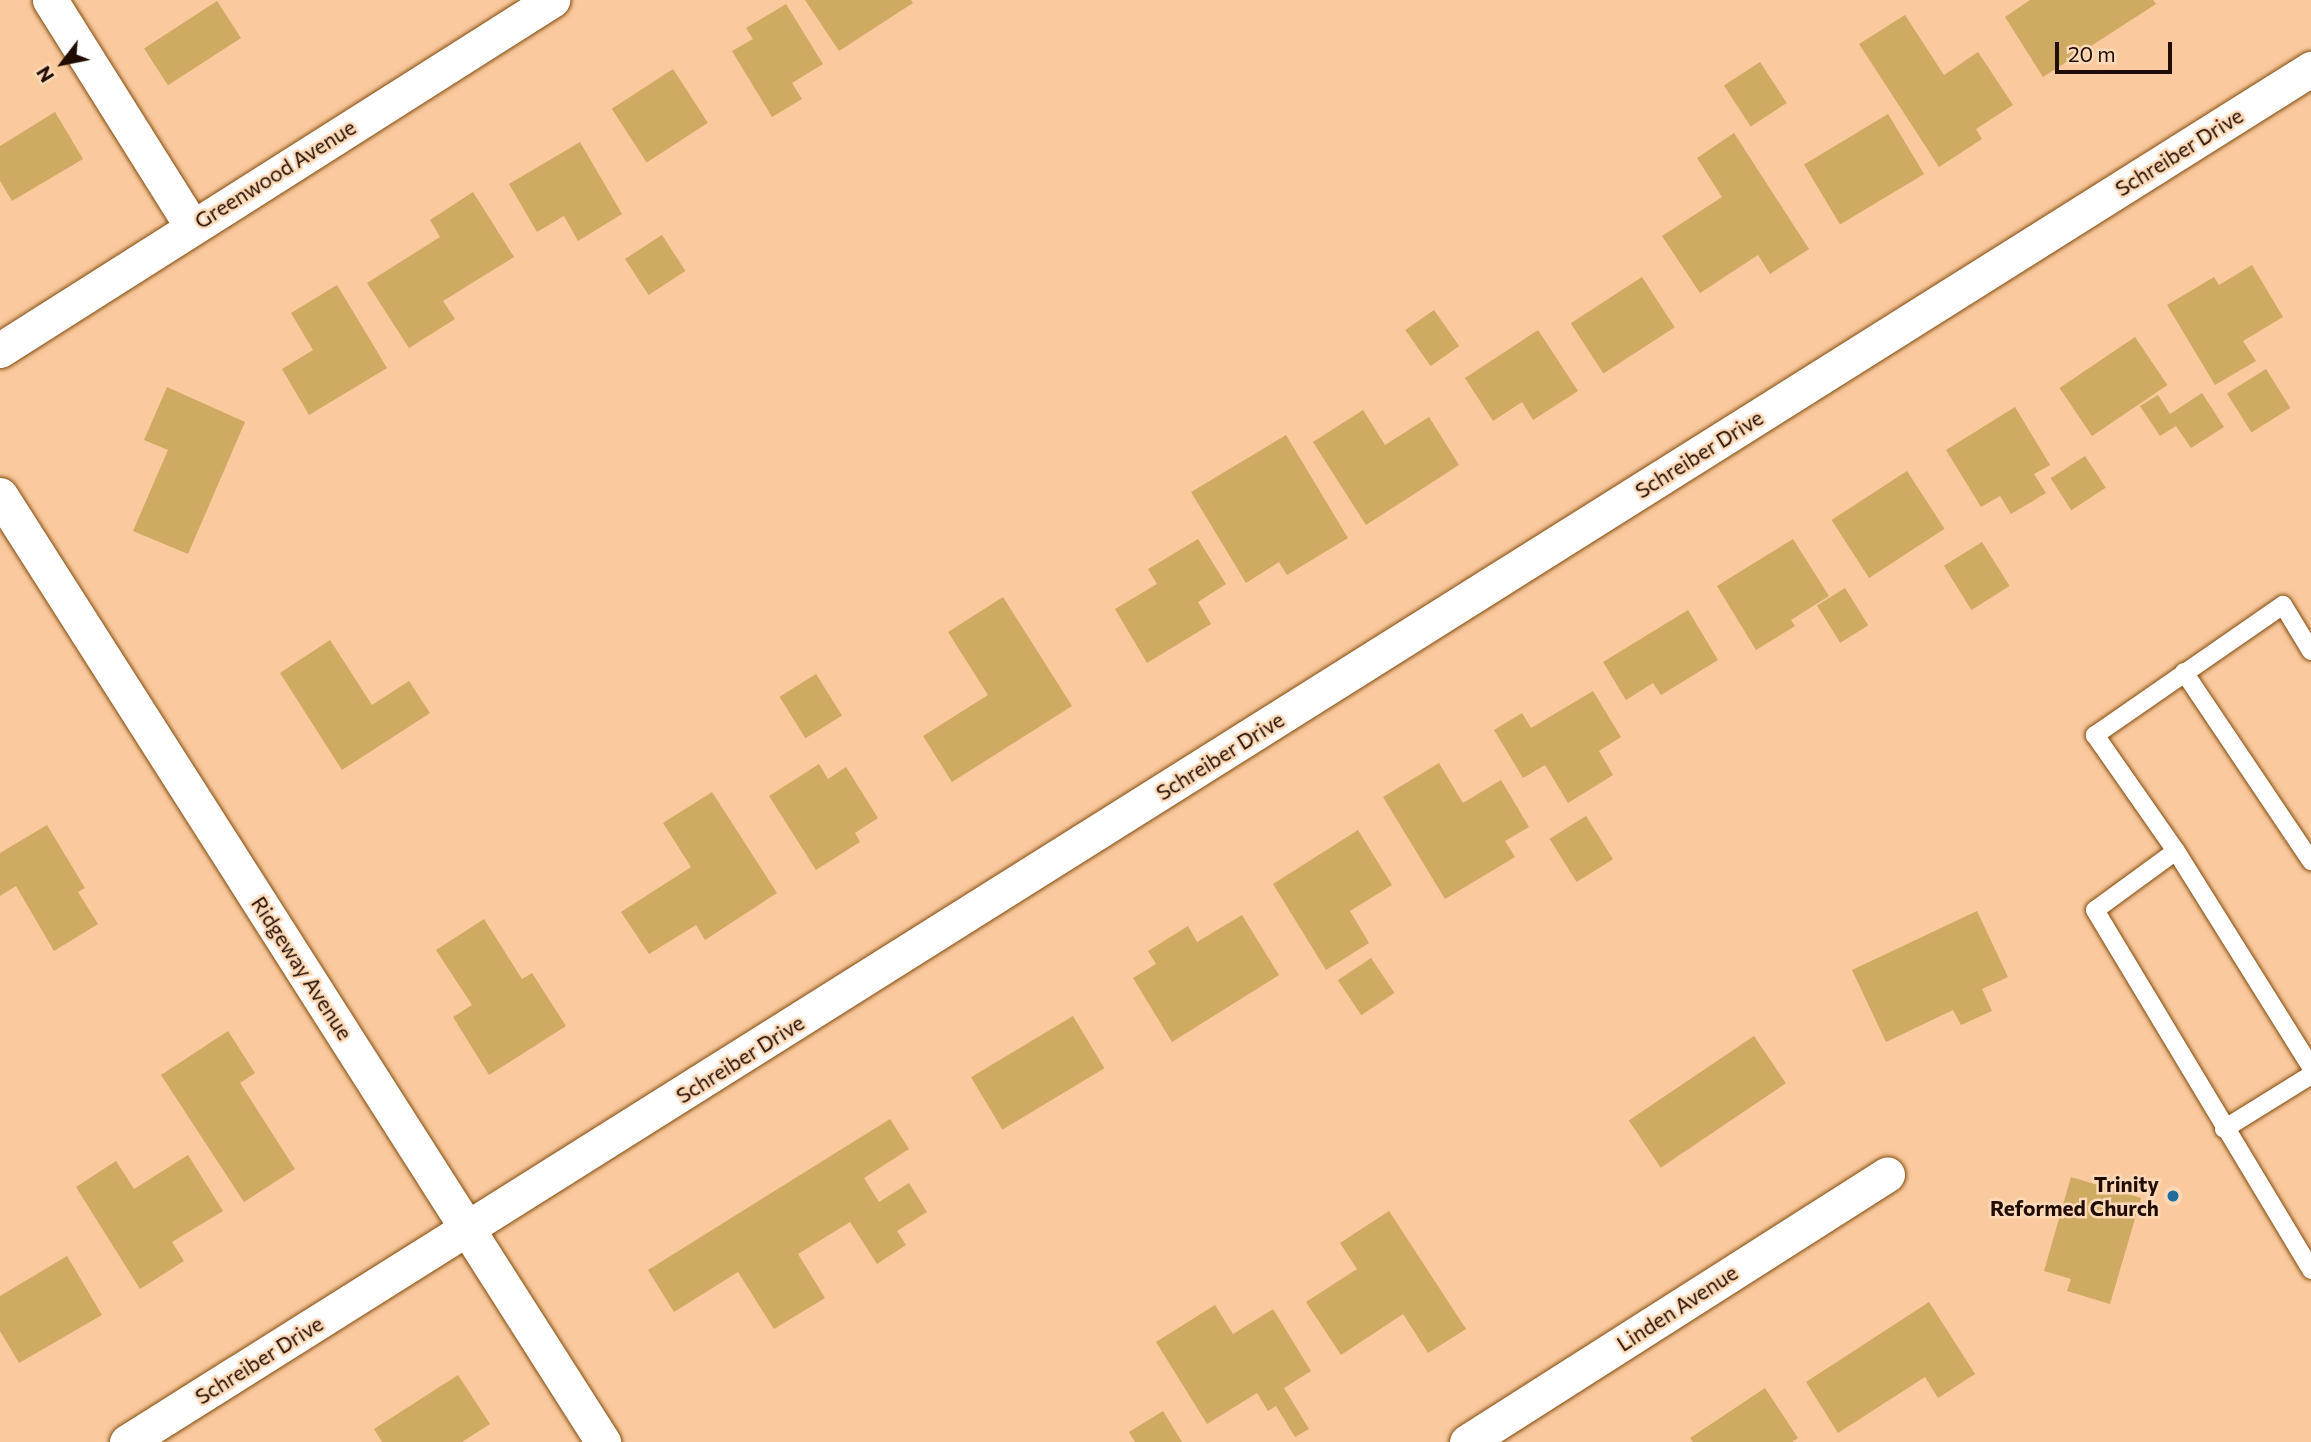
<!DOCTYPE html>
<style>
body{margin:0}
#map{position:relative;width:2311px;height:1442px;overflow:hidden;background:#fac99d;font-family:Commissioner,sans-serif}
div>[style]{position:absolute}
.building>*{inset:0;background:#cfaa62;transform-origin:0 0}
.roads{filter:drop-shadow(0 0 2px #804b0c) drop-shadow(0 0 2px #804b0c)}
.service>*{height:18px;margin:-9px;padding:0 9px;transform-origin:9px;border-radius:9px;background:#fff}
.minor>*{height:35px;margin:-17.5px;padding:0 17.5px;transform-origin:17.5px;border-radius:17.5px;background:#fff}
.dots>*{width:19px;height:19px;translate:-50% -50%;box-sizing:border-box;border:4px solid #fed9b8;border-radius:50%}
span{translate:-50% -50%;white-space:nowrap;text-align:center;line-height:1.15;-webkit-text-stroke:5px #fed9b8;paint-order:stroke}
.street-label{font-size:21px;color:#210c00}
.poi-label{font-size:21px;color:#210c00;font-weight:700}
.right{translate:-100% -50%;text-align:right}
.north{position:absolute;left:28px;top:28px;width:70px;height:70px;-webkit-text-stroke:5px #fed9b8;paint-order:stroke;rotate:238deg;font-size:19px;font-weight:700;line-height:28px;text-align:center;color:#210c00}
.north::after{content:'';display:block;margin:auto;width:24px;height:32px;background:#210c00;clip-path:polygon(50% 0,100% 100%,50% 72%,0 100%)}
.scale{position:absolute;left:2055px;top:42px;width:117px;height:32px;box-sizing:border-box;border:4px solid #210c00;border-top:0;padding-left:9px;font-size:21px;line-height:24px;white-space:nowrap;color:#210c00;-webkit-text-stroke:5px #fed9b8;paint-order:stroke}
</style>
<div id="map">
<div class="building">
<i style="clip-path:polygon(805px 0,911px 0,913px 3px,839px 51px)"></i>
<i style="clip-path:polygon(2030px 0,2153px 0,2156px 4px,2043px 77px,2005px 17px)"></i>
<i style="left:217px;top:1px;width:44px;height:87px;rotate:57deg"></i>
<i style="clip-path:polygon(786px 4px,823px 64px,792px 83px,802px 99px,772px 117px,732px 51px,753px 39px,746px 28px)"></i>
<i style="clip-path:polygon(1905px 15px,1944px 75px,1978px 52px,2013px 105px,1976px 129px,1982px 139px,1939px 167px,1859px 44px)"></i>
<i style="left:1760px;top:62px;width:49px;height:43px;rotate:57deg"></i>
<i style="left:673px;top:69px;width:64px;height:73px;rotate:57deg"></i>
<i style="clip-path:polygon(55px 112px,83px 159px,12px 201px,0 181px,0 146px)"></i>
<i style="left:1888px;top:114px;width:70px;height:98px;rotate:59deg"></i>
<i style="clip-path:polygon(1734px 133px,1809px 249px,1770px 274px,1758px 255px,1700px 293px,1662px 236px,1722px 197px,1697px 158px)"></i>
<i style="clip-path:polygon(580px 142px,622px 214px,578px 241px,564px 216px,537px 232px,509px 184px)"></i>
<i style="clip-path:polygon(473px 192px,514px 257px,443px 301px,455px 319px,409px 348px,367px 283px,440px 237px,430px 220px)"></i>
<i style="left:662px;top:235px;width:43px;height:44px;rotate:57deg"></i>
<i style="clip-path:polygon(2252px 265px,2283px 317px,2243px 341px,2256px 361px,2215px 385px,2167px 305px,2214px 277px,2219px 285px)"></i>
<i style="left:1642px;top:277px;width:60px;height:85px;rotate:57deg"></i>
<i style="clip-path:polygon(337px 285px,387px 368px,309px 415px,282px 369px,313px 350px,291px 313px)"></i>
<i style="left:1434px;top:310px;width:44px;height:35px;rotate:55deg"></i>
<i style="clip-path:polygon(1538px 330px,1578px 391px,1533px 420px,1522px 402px,1493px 421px,1465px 378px)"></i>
<i style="left:2135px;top:337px;width:58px;height:91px;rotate:56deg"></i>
<i style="left:2266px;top:369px;width:46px;height:46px;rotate:58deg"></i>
<i style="clip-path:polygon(167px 387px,245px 422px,188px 554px,133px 531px,168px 450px,144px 440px)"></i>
<i style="clip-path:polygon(2202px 393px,2224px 427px,2191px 448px,2176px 426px,2160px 436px,2140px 406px,2158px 395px,2170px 414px)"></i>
<i style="clip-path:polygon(2015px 407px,2050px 465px,2034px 474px,2046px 493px,2011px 514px,2000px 496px,1981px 507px,1946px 450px)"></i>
<i style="clip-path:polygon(1363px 410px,1385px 445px,1429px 417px,1459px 465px,1366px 525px,1313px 442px)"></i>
<i style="clip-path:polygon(1286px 435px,1348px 538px,1287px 575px,1279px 562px,1246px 583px,1191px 492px)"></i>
<i style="left:2085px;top:456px;width:38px;height:41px;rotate:57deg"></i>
<i style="left:1907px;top:471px;width:69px;height:90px;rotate:57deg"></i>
<i style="clip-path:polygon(1198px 539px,1226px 584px,1198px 602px,1211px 624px,1147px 663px,1115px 609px,1157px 584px,1148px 569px)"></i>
<i style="clip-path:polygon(1793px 539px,1829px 596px,1791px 620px,1795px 626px,1756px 650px,1717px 586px)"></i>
<i style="left:1982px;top:542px;width:52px;height:45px;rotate:58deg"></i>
<i style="left:1845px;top:588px;width:44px;height:33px;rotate:58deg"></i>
<i style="clip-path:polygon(1003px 597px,1072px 706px,952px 782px,923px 736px,988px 695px,948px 632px)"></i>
<i style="clip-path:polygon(1688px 610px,1718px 660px,1661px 695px,1653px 683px,1626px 700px,1603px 662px)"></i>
<i style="clip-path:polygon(330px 640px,372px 705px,409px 681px,430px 713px,342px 770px,280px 673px)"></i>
<i style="left:816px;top:674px;width:49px;height:43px;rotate:58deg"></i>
<i style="clip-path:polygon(1593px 691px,1621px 737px,1599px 751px,1613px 775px,1568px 803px,1545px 765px,1523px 778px,1494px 730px,1522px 713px,1531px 728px)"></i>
<i style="clip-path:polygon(1439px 763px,1463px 803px,1501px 780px,1529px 827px,1505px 841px,1515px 857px,1445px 899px,1383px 797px)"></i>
<i style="clip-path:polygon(819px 764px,828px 779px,846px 767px,878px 818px,855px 833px,860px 842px,816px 870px,769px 796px)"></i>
<i style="clip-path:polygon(712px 792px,777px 893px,705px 940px,696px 925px,649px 954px,621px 912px,691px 867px,663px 823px)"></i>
<i style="left:1586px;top:816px;width:51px;height:43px;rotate:58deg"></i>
<i style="clip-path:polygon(47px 825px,85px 888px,78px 892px,98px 924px,54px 951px,16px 886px,0 896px,0 853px)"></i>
<i style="clip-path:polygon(1358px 830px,1392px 885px,1350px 911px,1369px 943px,1326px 970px,1273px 884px)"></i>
<i style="clip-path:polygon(1977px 911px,2008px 977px,1982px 989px,1992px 1011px,1961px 1025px,1953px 1010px,1886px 1042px,1852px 970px)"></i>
<i style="clip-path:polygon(1242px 915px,1279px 975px,1172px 1042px,1133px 978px,1156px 964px,1148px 951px,1188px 926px,1197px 942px)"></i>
<i style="clip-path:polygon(484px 919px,522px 979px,532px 973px,566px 1026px,489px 1075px,453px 1017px,472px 1005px,436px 950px)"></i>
<i style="left:1371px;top:958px;width:42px;height:40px;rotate:56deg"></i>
<i style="left:1073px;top:1016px;width:61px;height:119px;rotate:59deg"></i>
<i style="clip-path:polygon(228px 1031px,255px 1073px,240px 1083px,295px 1169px,244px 1202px,161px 1075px)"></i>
<i style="left:1754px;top:1036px;width:57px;height:151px;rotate:56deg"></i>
<i style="clip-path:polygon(890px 1119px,909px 1149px,864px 1178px,879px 1202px,909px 1183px,927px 1212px,897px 1231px,906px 1245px,877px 1264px,850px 1222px,798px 1254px,825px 1298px,774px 1329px,738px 1272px,674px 1312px,648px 1270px)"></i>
<i style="clip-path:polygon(188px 1155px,223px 1211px,172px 1242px,184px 1261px,140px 1289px,76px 1187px,116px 1161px,134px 1189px)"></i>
<i style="clip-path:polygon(2071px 1177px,2141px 1198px,2110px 1304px,2067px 1291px,2071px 1279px,2044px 1271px)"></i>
<i style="clip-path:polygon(1389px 1211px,1466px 1329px,1428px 1353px,1403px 1314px,1341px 1355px,1306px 1302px,1357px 1269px,1340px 1243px)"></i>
<i style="clip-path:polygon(67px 1256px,102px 1315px,19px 1363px,0 1331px,0 1296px)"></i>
<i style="clip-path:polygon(1929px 1302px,1975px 1374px,1938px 1398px,1925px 1377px,1838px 1433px,1806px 1382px)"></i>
<i style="clip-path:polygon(1215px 1305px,1233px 1334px,1273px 1309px,1311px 1371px,1284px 1388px,1309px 1429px,1295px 1437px,1276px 1406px,1268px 1411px,1257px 1393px,1207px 1424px,1156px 1342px)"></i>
<i style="clip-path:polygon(458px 1375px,490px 1424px,462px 1442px,382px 1442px,374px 1429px)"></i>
<i style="clip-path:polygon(1765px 1388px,1798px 1438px,1792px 1442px,1693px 1442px,1690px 1438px)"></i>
<i style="clip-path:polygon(1163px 1411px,1182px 1442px,1135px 1442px,1129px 1432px)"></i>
</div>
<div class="roads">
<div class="service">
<i style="left:2311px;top:651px;width:54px;rotate:-121.3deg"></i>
<i style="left:2283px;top:605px;width:229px;rotate:145.3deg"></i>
<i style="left:2095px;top:735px;width:141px;rotate:55.1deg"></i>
<i style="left:2176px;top:851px;width:100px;rotate:143.9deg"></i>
<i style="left:2095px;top:910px;width:420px;rotate:59deg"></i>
<i style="left:2184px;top:672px;width:228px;rotate:56.1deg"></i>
<i style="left:2176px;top:851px;width:255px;rotate:58deg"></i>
<i style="left:2224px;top:1129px;width:102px;rotate:-31.8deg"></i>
</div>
<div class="minor">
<i style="left:50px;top:0;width:267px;rotate:57.9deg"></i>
<i style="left:0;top:350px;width:654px;rotate:-32.38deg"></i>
<i style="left:0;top:495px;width:1123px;rotate:57.51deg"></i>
<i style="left:127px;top:1442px;width:2580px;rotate:-32.16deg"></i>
<i style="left:1467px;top:1442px;width:498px;rotate:-32.5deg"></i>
</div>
</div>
<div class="dots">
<i style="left:2173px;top:1196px;background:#226da0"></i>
</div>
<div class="street-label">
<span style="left:2179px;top:152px;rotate:-32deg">Schreiber Drive</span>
<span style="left:275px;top:174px;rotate:-32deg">Greenwood Avenue</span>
<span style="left:1699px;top:454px;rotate:-32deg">Schreiber Drive</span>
<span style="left:1220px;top:756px;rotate:-32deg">Schreiber Drive</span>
<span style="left:302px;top:968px;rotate:57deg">Ridgeway Avenue</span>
<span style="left:740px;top:1059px;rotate:-32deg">Schreiber Drive</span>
<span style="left:1677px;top:1308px;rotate:-33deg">Linden Avenue</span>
<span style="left:259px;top:1360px;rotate:-32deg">Schreiber Drive</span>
</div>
<div class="poi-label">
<span class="right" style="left:2159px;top:1196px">Trinity<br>Reformed Church</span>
</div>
<div class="north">N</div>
<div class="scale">20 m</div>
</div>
